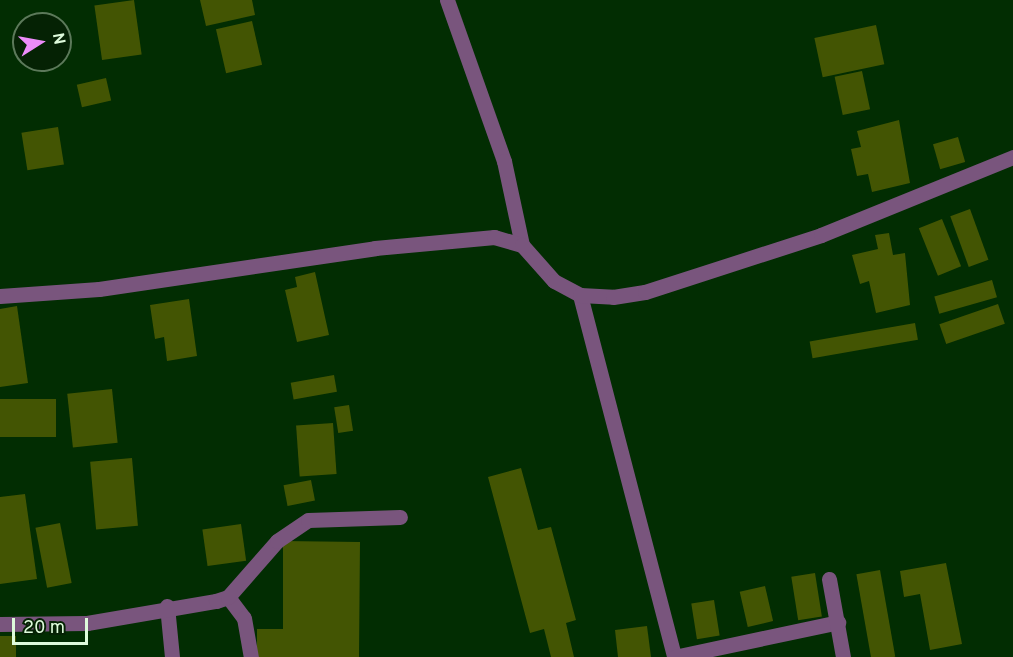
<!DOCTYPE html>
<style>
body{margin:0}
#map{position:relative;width:1013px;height:657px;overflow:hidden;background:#022d02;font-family:Overpass,sans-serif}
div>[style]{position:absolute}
.building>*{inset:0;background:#435503;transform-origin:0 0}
.lane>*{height:15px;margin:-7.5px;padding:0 7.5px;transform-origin:7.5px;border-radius:7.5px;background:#79557d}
.street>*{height:15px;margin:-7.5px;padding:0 7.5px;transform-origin:7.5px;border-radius:7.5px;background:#79557d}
span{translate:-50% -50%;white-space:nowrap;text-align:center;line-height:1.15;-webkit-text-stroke:6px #052204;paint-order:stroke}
.north{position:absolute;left:12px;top:12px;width:60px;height:60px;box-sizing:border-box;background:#052204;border:2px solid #5c795a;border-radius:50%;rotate:79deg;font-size:16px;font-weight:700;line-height:24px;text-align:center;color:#defbdb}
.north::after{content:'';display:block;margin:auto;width:21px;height:27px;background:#ed8cfa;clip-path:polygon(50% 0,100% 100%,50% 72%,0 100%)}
.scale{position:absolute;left:12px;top:618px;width:76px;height:27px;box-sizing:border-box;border:3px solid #defbdb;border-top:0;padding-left:8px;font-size:18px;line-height:21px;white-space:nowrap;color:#defbdb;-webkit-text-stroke:4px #052204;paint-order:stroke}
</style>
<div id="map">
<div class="building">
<i style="left:134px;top:0;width:55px;height:40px;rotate:82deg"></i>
<i style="clip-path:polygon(200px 0,252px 0,255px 15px,206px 26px)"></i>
<i style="left:252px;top:21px;width:45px;height:37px;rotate:77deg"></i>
<i style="left:876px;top:25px;width:40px;height:63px;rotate:78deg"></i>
<i style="left:862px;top:71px;width:39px;height:28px;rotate:78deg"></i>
<i style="left:106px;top:78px;width:23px;height:30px;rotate:77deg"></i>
<i style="clip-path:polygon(899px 120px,910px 183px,872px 192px,868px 174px,857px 176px,851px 149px,861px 147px,857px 131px)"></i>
<i style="left:58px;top:127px;width:38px;height:37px;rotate:81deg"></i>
<i style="left:958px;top:137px;width:26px;height:26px;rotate:74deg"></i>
<i style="left:970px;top:209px;width:54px;height:21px;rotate:70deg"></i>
<i style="left:942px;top:219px;width:51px;height:25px;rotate:68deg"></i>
<i style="clip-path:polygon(889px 233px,893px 255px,905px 253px,910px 305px,876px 313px,869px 281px,860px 284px,852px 255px,878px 249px,875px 235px)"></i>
<i style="clip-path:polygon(315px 272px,329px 335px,297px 342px,285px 290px,297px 287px,295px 277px)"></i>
<i style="left:992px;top:280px;width:18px;height:60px;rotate:74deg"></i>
<i style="clip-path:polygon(189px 299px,197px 356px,167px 361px,164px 337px,155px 339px,150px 305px)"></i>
<i style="left:998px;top:304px;width:21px;height:62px;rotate:71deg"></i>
<i style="clip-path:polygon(17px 306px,28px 383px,0 387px,0 309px)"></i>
<i style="left:915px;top:323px;width:17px;height:107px;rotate:80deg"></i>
<i style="left:334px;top:375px;width:17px;height:44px;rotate:80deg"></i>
<i style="left:112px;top:389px;width:54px;height:45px;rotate:84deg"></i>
<i style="left:0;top:399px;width:56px;height:38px"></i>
<i style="left:349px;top:405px;width:26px;height:15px;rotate:81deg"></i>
<i style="left:333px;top:423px;width:51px;height:37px;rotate:86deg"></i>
<i style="left:132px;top:458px;width:68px;height:42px;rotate:85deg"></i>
<i style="clip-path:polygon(521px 468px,538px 530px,551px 527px,576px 620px,566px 623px,574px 657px,551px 657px,544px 629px,530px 633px,488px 477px)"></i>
<i style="left:311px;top:480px;width:21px;height:28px;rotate:79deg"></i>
<i style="clip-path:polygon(25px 494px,37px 579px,0 584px,0 497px)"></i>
<i style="left:60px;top:523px;width:61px;height:25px;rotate:79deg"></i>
<i style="left:241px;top:524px;width:37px;height:39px;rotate:82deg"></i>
<i style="clip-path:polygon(283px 541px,360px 542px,359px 657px,257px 657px,257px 629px,283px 629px)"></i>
<i style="clip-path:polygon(946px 563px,962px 644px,930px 650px,920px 594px,904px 597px,900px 571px)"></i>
<i style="left:880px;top:570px;width:88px;height:24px;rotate:80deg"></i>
<i style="left:815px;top:573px;width:44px;height:24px;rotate:81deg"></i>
<i style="left:765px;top:586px;width:36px;height:26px;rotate:77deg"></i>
<i style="left:714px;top:600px;width:36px;height:23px;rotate:81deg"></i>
<i style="clip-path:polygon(647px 626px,651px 657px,618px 657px,615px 630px)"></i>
<i style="left:0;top:636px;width:16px;height:21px"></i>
</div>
<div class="lane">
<i style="left:228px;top:597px;width:26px;rotate:53deg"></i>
<i style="left:244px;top:618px;width:40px;rotate:80deg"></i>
<i style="left:167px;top:606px;width:51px;rotate:84.4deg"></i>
<i style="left:0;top:624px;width:87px;rotate:-0.7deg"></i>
<i style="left:87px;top:623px;width:131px;rotate:-9.7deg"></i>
<i style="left:216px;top:601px;width:13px;rotate:-18deg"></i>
<i style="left:228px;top:597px;width:74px;rotate:-48.8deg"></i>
<i style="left:277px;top:541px;width:37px;rotate:-34deg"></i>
<i style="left:308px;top:520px;width:92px;rotate:-1.9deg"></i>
</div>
<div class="street">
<i style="left:447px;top:0;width:171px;rotate:70.5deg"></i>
<i style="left:504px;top:161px;width:86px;rotate:77.9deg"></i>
<i style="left:580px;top:295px;width:374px;rotate:75.4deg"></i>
<i style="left:674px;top:657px;width:168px;rotate:-12deg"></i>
<i style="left:0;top:296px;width:99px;rotate:-4deg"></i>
<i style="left:99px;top:289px;width:279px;rotate:-8.4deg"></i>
<i style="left:375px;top:248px;width:120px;rotate:-5.3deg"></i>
<i style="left:494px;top:237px;width:29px;rotate:16deg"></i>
<i style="left:522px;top:245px;width:48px;rotate:48.4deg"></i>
<i style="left:554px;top:281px;width:30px;rotate:28deg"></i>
<i style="left:580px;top:295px;width:33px;rotate:3deg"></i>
<i style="left:613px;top:297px;width:32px;rotate:-9deg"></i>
<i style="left:645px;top:292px;width:185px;rotate:-17.9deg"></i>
<i style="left:821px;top:235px;width:207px;rotate:-22.1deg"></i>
<i style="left:829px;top:579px;width:79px;rotate:79.8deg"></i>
</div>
<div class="north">N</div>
<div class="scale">20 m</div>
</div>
